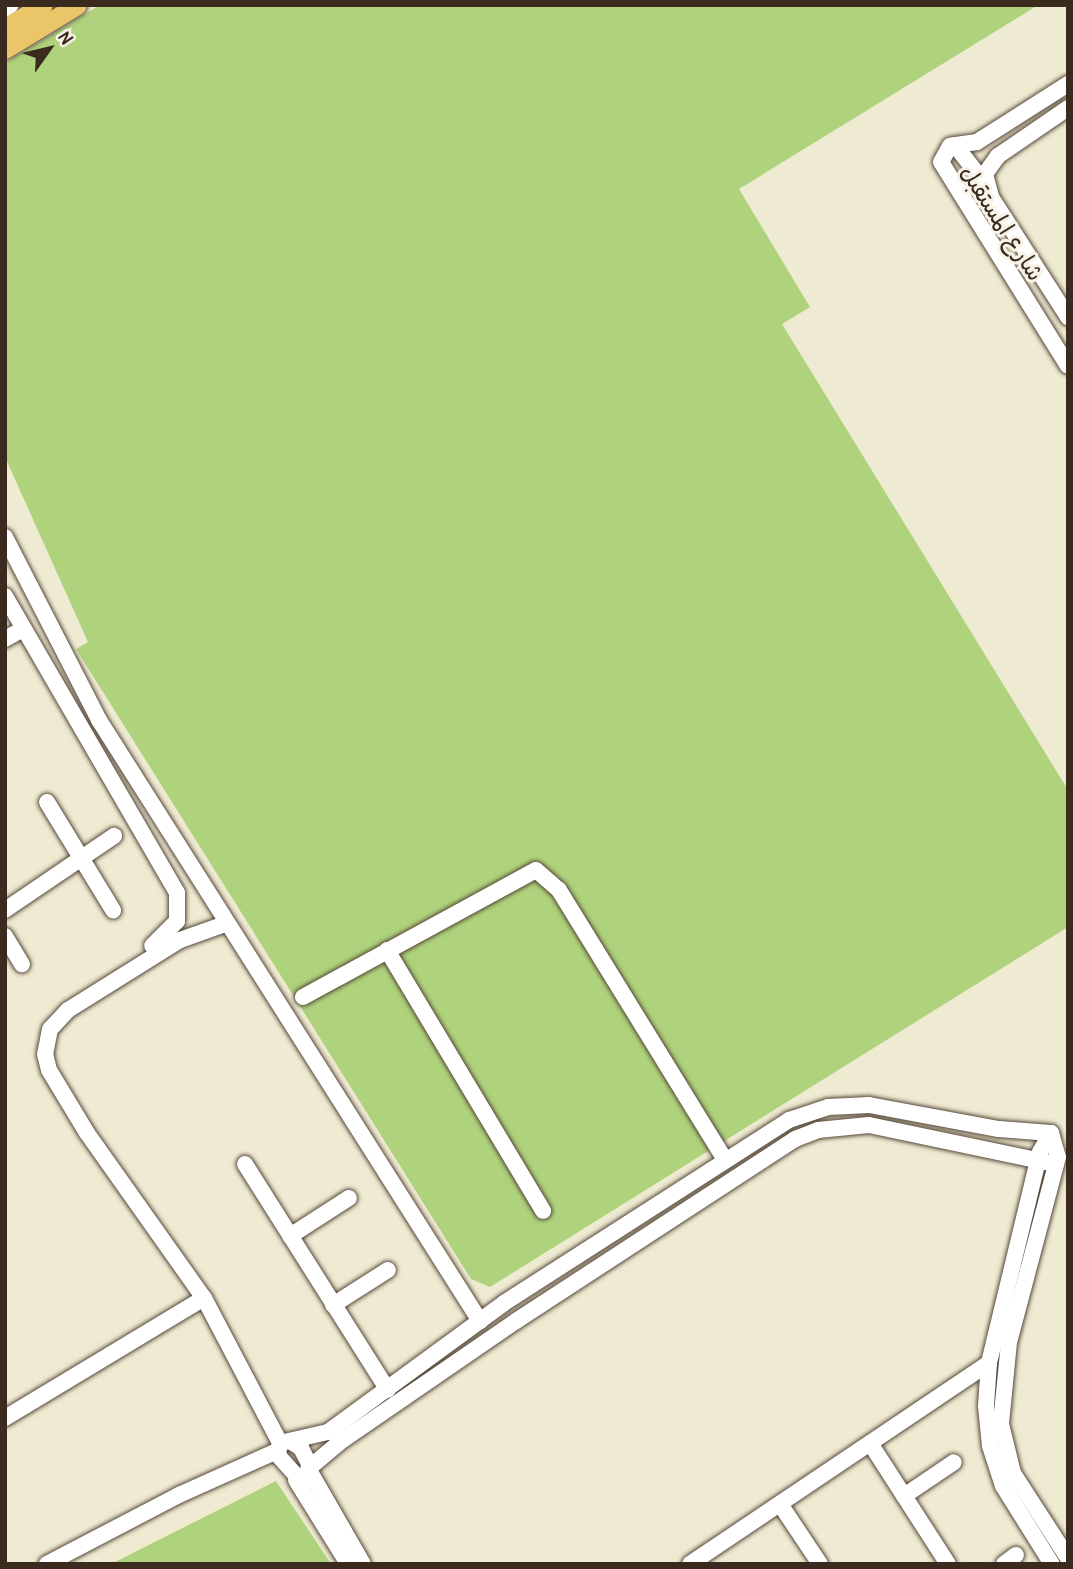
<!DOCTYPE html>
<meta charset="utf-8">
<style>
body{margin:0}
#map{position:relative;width:1073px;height:1569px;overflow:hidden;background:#efead2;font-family:"Patrick Hand","Playpen Sans Arabic",sans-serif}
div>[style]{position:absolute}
.green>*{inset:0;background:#afd37c}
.roads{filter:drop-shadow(0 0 2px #564739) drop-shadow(0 0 2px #564739)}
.minor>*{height:16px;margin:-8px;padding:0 8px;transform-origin:8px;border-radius:8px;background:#fff}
.major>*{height:19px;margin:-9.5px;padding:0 9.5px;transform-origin:9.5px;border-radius:9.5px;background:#eac669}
span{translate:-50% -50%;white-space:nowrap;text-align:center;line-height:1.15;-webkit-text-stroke:6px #f7f3e8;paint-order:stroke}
.street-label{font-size:23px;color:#3b2a1e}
.frame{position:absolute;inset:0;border:7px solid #3b2a1e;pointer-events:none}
.north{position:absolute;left:14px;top:14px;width:70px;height:70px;-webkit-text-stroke:5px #f7f3e8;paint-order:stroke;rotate:56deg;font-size:19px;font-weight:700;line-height:28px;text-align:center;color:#3b2a1e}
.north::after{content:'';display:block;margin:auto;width:24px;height:32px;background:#3b2a1e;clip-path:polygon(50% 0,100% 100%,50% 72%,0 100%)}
</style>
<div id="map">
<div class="green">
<i style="clip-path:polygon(100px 5px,1035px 7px,739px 189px,810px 307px,782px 324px,1068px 790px,1068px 927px,490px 1287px,471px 1279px,76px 649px,88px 642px,5px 457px,5px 63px)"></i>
<i style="clip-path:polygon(276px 1481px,331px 1564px,111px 1564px)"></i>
</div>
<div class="roads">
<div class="minor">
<i style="left:5px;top:9px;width:7px;rotate:-34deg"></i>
<i style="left:1068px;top:84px;width:108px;rotate:147.5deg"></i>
<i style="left:977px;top:142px;width:27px;rotate:172deg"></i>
<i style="left:950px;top:146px;width:18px;rotate:119deg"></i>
<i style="left:941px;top:162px;width:240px;rotate:58.1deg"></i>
<i style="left:1068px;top:108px;width:85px;rotate:145.6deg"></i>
<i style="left:998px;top:156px;width:22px;rotate:126deg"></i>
<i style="left:985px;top:174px;width:24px;rotate:75deg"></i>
<i style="left:991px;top:197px;width:143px;rotate:57.3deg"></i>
<i style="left:955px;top:145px;width:51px;rotate:52.2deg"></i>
<i style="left:5px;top:537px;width:206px;rotate:62.8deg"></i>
<i style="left:99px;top:720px;width:712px;rotate:57.63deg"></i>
<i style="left:5px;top:596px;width:343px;rotate:59.9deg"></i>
<i style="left:177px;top:893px;width:28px;rotate:90deg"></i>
<i style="left:177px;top:921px;width:35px;rotate:135deg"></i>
<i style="left:5px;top:639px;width:21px;rotate:-29deg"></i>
<i style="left:47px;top:802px;width:127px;rotate:58.6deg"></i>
<i style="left:5px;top:910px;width:132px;rotate:-34.2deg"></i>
<i style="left:225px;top:924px;width:48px;rotate:160.4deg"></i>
<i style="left:180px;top:940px;width:132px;rotate:148deg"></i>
<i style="left:68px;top:1010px;width:26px;rotate:133deg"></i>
<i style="left:50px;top:1029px;width:25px;rotate:101deg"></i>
<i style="left:45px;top:1054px;width:16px;rotate:76deg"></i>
<i style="left:49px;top:1070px;width:74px;rotate:58.9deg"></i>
<i style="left:87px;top:1133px;width:202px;rotate:54.7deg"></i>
<i style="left:204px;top:1298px;width:164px;rotate:62.3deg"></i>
<i style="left:5px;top:936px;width:33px;rotate:59deg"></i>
<i style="left:387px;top:950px;width:304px;rotate:59.1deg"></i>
<i style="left:303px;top:997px;width:265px;rotate:-28.6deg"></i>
<i style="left:536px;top:870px;width:30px;rotate:41deg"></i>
<i style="left:559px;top:890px;width:317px;rotate:58.4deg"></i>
<i style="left:1051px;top:1133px;width:22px;rotate:120deg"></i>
<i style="left:1040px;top:1152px;width:217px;rotate:103.6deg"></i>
<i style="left:989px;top:1363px;width:43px;rotate:94deg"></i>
<i style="left:986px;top:1406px;width:40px;rotate:84.3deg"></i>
<i style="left:990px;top:1446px;width:42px;rotate:72deg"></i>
<i style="left:1003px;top:1486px;width:92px;rotate:57.9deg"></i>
<i style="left:1051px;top:1133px;width:25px;rotate:74deg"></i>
<i style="left:1058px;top:1157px;width:191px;rotate:104.8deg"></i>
<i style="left:1009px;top:1342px;width:82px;rotate:95.6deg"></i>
<i style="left:1001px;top:1424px;width:50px;rotate:76.2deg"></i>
<i style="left:1013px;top:1473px;width:101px;rotate:57.1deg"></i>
<i style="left:245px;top:1164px;width:267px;rotate:57.7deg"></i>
<i style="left:290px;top:1236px;width:70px;rotate:-32.8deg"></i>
<i style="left:333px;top:1305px;width:65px;rotate:-32.5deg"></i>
<i style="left:5px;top:1418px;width:232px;rotate:-31.1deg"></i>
<i style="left:290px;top:1441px;width:13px;rotate:32deg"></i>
<i style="left:301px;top:1448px;width:18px;rotate:63deg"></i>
<i style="left:309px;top:1464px;width:15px;rotate:98deg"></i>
<i style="left:307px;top:1479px;width:6px;rotate:149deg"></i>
<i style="left:302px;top:1482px;width:36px;rotate:-132deg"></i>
<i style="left:278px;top:1455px;width:12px;rotate:-81deg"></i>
<i style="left:280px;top:1443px;width:49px;rotate:-12.9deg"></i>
<i style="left:328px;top:1432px;width:218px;rotate:-36.2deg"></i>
<i style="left:504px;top:1303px;width:339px;rotate:-32.7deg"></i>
<i style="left:789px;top:1120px;width:41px;rotate:-18.4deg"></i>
<i style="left:828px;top:1107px;width:41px;rotate:-2.8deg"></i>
<i style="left:869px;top:1105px;width:132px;rotate:10.5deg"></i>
<i style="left:999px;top:1129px;width:52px;rotate:4.4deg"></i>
<i style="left:870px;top:1443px;width:144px;rotate:57.2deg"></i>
<i style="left:309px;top:1468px;width:40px;rotate:-40deg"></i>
<i style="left:340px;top:1442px;width:214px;rotate:-34.5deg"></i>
<i style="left:516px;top:1321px;width:333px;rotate:-33.1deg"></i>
<i style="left:795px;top:1139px;width:25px;rotate:-21deg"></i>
<i style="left:818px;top:1130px;width:51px;rotate:-5.6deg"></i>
<i style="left:869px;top:1125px;width:191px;rotate:11.8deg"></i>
<i style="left:309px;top:1470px;width:108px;rotate:60.1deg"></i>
<i style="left:296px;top:1480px;width:99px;rotate:58.2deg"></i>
<i style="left:904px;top:1496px;width:60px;rotate:-34.2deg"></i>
<i style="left:780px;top:1504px;width:72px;rotate:56.3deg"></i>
<i style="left:47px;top:1564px;width:149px;rotate:-27.6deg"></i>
<i style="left:179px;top:1495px;width:107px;rotate:-24.2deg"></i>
<i style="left:690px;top:1564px;width:360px;rotate:-33.9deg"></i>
<i style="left:1004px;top:1564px;width:15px;rotate:-37deg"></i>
</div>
<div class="major">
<i style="left:5px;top:28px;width:44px;rotate:-31.2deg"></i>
<i style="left:5px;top:49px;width:84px;rotate:-31.4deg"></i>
</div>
</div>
<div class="street-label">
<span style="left:1002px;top:223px;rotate:57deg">شارع المستقبل</span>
</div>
<div class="frame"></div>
<div class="north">N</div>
</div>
